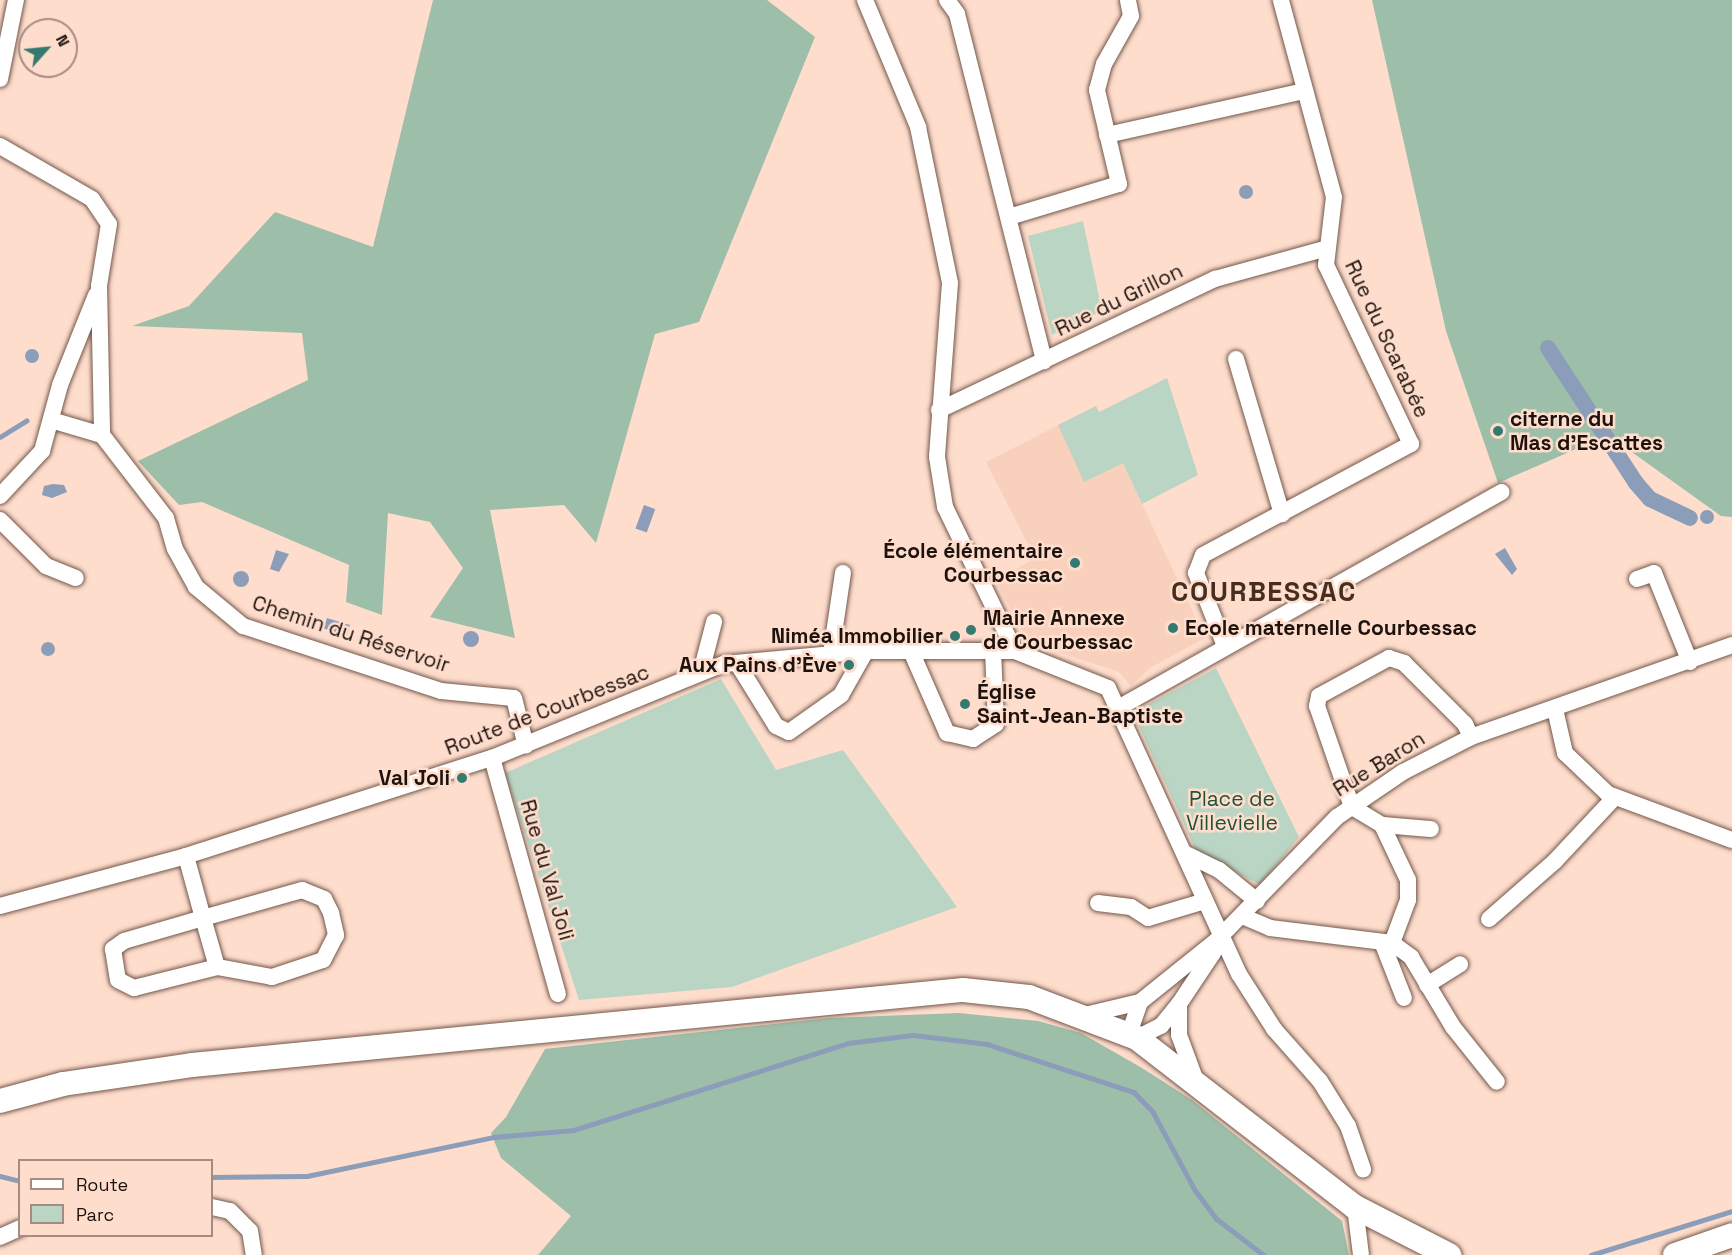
<!DOCTYPE html>
<meta charset="utf-8">
<style>
body{margin:0}
#map{position:relative;width:1732px;height:1255px;overflow:hidden;background:#feddcd;font-family:"Space Grotesk",sans-serif}
div>[style]{position:absolute}
.built>*{inset:0;background:#f8d0bc}
.green>*{inset:0;background:#bad5c3}
.forest>*{inset:0;background:#9dbea8}
.water>*{inset:0;background:#8c9dba;transform-origin:0 0}
.round{border-radius:50%}
.stream>*{height:4.5px;margin:-2.25px;padding:0 2.25px;transform-origin:2.25px;border-radius:2.25px;background:#8c9dba}
.canal>*{height:16px;margin:-8px;padding:0 8px;transform-origin:8px;border-radius:8px;background:#8c9dba}
.roads{filter:drop-shadow(0 0 2px #735749) drop-shadow(0 0 2px #735749)}
.street>*{height:16px;margin:-8px;padding:0 8px;transform-origin:8px;border-radius:8px;background:#fff}
.secondary>*{height:24px;margin:-12px;padding:0 12px;transform-origin:12px;border-radius:12px;background:#fff}
.dots>*{width:16px;height:16px;translate:-50% -50%;box-sizing:border-box;border:3px solid #feddcd;border-radius:50%}
span{translate:-50% -50%;white-space:nowrap;text-align:center;line-height:1.15;-webkit-text-stroke:5px #feddcd;paint-order:stroke}
.street-label{font-size:21px;color:#1d120c}
.poi-label{font-size:21px;color:#1d120c;font-weight:700}
.left{translate:0 -50%;text-align:left}
.right{translate:-100% -50%;text-align:right}
.park-label{font-size:21px;color:#1e5336}
.district-label{font-size:27px;color:#472e21;font-weight:700;letter-spacing:1.5px}
.legend{position:absolute;left:18px;top:1159px;width:195px;height:78px;box-sizing:border-box;background:#feddcd;border:2px solid #a48c80;margin:0;padding:8px 10px;list-style:none;font-size:18px;color:#1d120c}
.legend li{display:flex;align-items:center;gap:12px;height:30px}
.legend b{width:30px;border:2px solid #a48c80}
.north{position:absolute;left:18px;top:18px;width:60px;height:60px;box-sizing:border-box;background:#feddcd;border:2px solid #a48c80;border-radius:50%;rotate:63deg;font-size:16px;font-weight:700;line-height:24px;text-align:center;color:#1d120c}
.north::after{content:'';display:block;margin:auto;width:21px;height:27px;background:#347a70;clip-path:polygon(50% 0,100% 100%,50% 72%,0 100%)}
</style>
<div id="map">
<div class="built">
<i style="clip-path:polygon(1096px 406px,1205px 638px,1150px 668px,1131px 686px,1119px 672px,1028px 642px,996px 581px,1035px 558px,986px 462px)"></i>
</div>
<div class="green">
<i style="clip-path:polygon(1083px 221px,1102px 311px,1052px 335px,1028px 236px)"></i>
<i style="clip-path:polygon(1167px 378px,1198px 475px,1142px 504px,1123px 463px,1084px 482px,1058px 425px,1096px 406px,1099px 412px)"></i>
<i style="clip-path:polygon(1216px 668px,1299px 837px,1260px 885px,1196px 850px,1136px 720px,1140px 709px)"></i>
<i style="clip-path:polygon(721px 679px,776px 770px,843px 750px,957px 907px,732px 987px,579px 1000px,505px 773px)"></i>
</div>
<div class="forest">
<i style="clip-path:polygon(433px 0,767px 0,815px 37px,699px 322px,655px 334px,596px 543px,564px 505px,490px 510px,515px 638px,430px 617px,463px 568px,430px 522px,388px 513px,382px 615px,346px 602px,349px 565px,202px 502px,179px 505px,138px 461px,308px 380px,302px 333px,132px 326px,189px 306px,275px 212px,373px 247px)"></i>
<i style="clip-path:polygon(1372px 0,1732px 0,1732px 517px,1721px 516px,1608px 435px,1498px 483px,1446px 331px)"></i>
<i style="clip-path:polygon(959px 1013px,1038px 1021px,1081px 1033px,1142px 1068px,1192px 1100px,1342px 1221px,1349px 1255px,538px 1255px,571px 1216px,501px 1158px,491px 1133px,506px 1117px,545px 1049px,829px 1018px)"></i>
</div>
<div class="water">
<i class="round" style="left:1239px;top:185px;width:14px;height:14px"></i>
<i class="round" style="left:25px;top:349px;width:14px;height:14px"></i>
<i style="clip-path:polygon(53px 484px,64px 485px,67px 492px,52px 498px,42px 495px,44px 486px)"></i>
<i style="left:644px;top:505px;width:12px;height:25px;rotate:20deg"></i>
<i class="round" style="left:1700px;top:510px;width:14px;height:14px"></i>
<i style="clip-path:polygon(1505px 548px,1517px 569px,1512px 575px,1495px 554px)"></i>
<i style="clip-path:polygon(276px 550px,289px 554px,279px 572px,270px 569px)"></i>
<i class="round" style="left:233px;top:571px;width:16px;height:16px"></i>
<i style="left:327px;top:618px;width:24px;height:11px;rotate:17deg"></i>
<i class="round" style="left:463px;top:631px;width:16px;height:16px"></i>
<i class="round" style="left:41px;top:642px;width:14px;height:14px"></i>
</div>
<div class="stream">
<i style="left:0;top:437px;width:31px;rotate:-32deg"></i>
<i style="left:0;top:1176px;width:21px;rotate:14deg"></i>
<i style="left:212px;top:1177px;width:95px;rotate:-0.6deg"></i>
<i style="left:307px;top:1176px;width:191px;rotate:-11.8deg"></i>
<i style="left:494px;top:1137px;width:80px;rotate:-5deg"></i>
<i style="left:574px;top:1130px;width:287px;rotate:-17.6deg"></i>
<i style="left:848px;top:1043px;width:65px;rotate:-7deg"></i>
<i style="left:913px;top:1035px;width:75px;rotate:6.9deg"></i>
<i style="left:987px;top:1044px;width:155px;rotate:18.1deg"></i>
<i style="left:1134px;top:1092px;width:28px;rotate:46deg"></i>
<i style="left:1153px;top:1112px;width:89px;rotate:61.7deg"></i>
<i style="left:1195px;top:1190px;width:36px;rotate:53deg"></i>
<i style="left:1217px;top:1219px;width:59px;rotate:37.5deg"></i>
<i style="left:1591px;top:1255px;width:148px;rotate:-17.3deg"></i>
</div>
<div class="canal">
<i style="left:1548px;top:348px;width:161px;rotate:56.9deg"></i>
<i style="left:1636px;top:483px;width:21px;rotate:49deg"></i>
<i style="left:1650px;top:499px;width:44px;rotate:25.4deg"></i>
</div>
<div class="roads">
<div class="street">
<i style="left:865px;top:0;width:138px;rotate:67.3deg"></i>
<i style="left:918px;top:127px;width:159px;rotate:78.4deg"></i>
<i style="left:950px;top:283px;width:174px;rotate:94.3deg"></i>
<i style="left:937px;top:457px;width:51px;rotate:80.9deg"></i>
<i style="left:945px;top:507px;width:160px;rotate:64.1deg"></i>
<i style="left:947px;top:0;width:17px;rotate:54deg"></i>
<i style="left:957px;top:14px;width:358px;rotate:75.9deg"></i>
<i style="left:0;top:79px;width:81px;rotate:-78.6deg"></i>
<i style="left:1107px;top:135px;width:202px;rotate:-12.6deg"></i>
<i style="left:0;top:146px;width:106px;rotate:29.9deg"></i>
<i style="left:92px;top:199px;width:30px;rotate:56deg"></i>
<i style="left:109px;top:224px;width:63px;rotate:99.2deg"></i>
<i style="left:99px;top:286px;width:149px;rotate:88.8deg"></i>
<i style="left:102px;top:435px;width:105px;rotate:52.4deg"></i>
<i style="left:166px;top:518px;width:32px;rotate:74deg"></i>
<i style="left:175px;top:549px;width:43px;rotate:61.1deg"></i>
<i style="left:196px;top:587px;width:61px;rotate:39.7deg"></i>
<i style="left:243px;top:626px;width:208px;rotate:18.2deg"></i>
<i style="left:441px;top:691px;width:73px;rotate:5.5deg"></i>
<i style="left:514px;top:698px;width:49px;rotate:76deg"></i>
<i style="left:1009px;top:217px;width:115px;rotate:-16.7deg"></i>
<i style="left:1119px;top:184px;width:97px;rotate:-103.2deg"></i>
<i style="left:1097px;top:90px;width:27px;rotate:-75deg"></i>
<i style="left:1104px;top:64px;width:55px;rotate:-60.6deg"></i>
<i style="left:1131px;top:16px;width:16px;rotate:-101deg"></i>
<i style="left:1236px;top:359px;width:162px;rotate:73.5deg"></i>
<i style="left:939px;top:410px;width:306px;rotate:-25.4deg"></i>
<i style="left:1215px;top:279px;width:113px;rotate:-15.4deg"></i>
<i style="left:51px;top:420px;width:53px;rotate:16.4deg"></i>
<i style="left:0;top:496px;width:62px;rotate:-47deg"></i>
<i style="left:42px;top:451px;width:68px;rotate:-74.7deg"></i>
<i style="left:60px;top:385px;width:97px;rotate:-68.2deg"></i>
<i style="left:0;top:520px;width:65px;rotate:45deg"></i>
<i style="left:46px;top:566px;width:32px;rotate:22deg"></i>
<i style="left:1637px;top:579px;width:18px;rotate:-19deg"></i>
<i style="left:1654px;top:573px;width:96px;rotate:68deg"></i>
<i style="left:1225px;top:646px;width:79px;rotate:-111.7deg"></i>
<i style="left:1196px;top:573px;width:19px;rotate:-69deg"></i>
<i style="left:1203px;top:555px;width:236px;rotate:-28.1deg"></i>
<i style="left:1411px;top:444px;width:198px;rotate:-115.4deg"></i>
<i style="left:1326px;top:265px;width:68px;rotate:-83.3deg"></i>
<i style="left:1334px;top:197px;width:204px;rotate:-105.1deg"></i>
<i style="left:911px;top:651px;width:90px;rotate:66.3deg"></i>
<i style="left:947px;top:733px;width:27px;rotate:13deg"></i>
<i style="left:973px;top:739px;width:27px;rotate:-33deg"></i>
<i style="left:996px;top:724px;width:75px;rotate:-92.3deg"></i>
<i style="left:831px;top:654px;width:82px;rotate:-81.6deg"></i>
<i style="left:737px;top:663px;width:74px;rotate:58.2deg"></i>
<i style="left:776px;top:726px;width:14px;rotate:25deg"></i>
<i style="left:789px;top:732px;width:64px;rotate:-35.4deg"></i>
<i style="left:841px;top:695px;width:51px;rotate:-60.4deg"></i>
<i style="left:701px;top:672px;width:52px;rotate:-75.4deg"></i>
<i style="left:1120px;top:707px;width:438px;rotate:-29.4deg"></i>
<i style="left:1555px;top:709px;width:45px;rotate:77.2deg"></i>
<i style="left:1565px;top:753px;width:59px;rotate:43.6deg"></i>
<i style="left:1608px;top:794px;width:132px;rotate:20.4deg"></i>
<i style="left:492px;top:758px;width:245px;rotate:74.4deg"></i>
<i style="left:1382px;top:825px;width:49px;rotate:4.7deg"></i>
<i style="left:1184px;top:853px;width:39px;rotate:26deg"></i>
<i style="left:1219px;top:870px;width:49px;rotate:39.2deg"></i>
<i style="left:186px;top:856px;width:64px;rotate:74.7deg"></i>
<i style="left:203px;top:918px;width:103px;rotate:-15.8deg"></i>
<i style="left:302px;top:890px;width:24px;rotate:22deg"></i>
<i style="left:324px;top:899px;width:16px;rotate:63deg"></i>
<i style="left:331px;top:913px;width:23px;rotate:77deg"></i>
<i style="left:336px;top:935px;width:28px;rotate:117deg"></i>
<i style="left:323px;top:960px;width:54px;rotate:161.6deg"></i>
<i style="left:272px;top:977px;width:56px;rotate:-169.7deg"></i>
<i style="left:217px;top:967px;width:51px;rotate:-105.9deg"></i>
<i style="left:203px;top:918px;width:82px;rotate:163.8deg"></i>
<i style="left:124px;top:941px;width:14px;rotate:144deg"></i>
<i style="left:113px;top:949px;width:31px;rotate:81deg"></i>
<i style="left:118px;top:980px;width:18px;rotate:27deg"></i>
<i style="left:134px;top:988px;width:86px;rotate:-14.2deg"></i>
<i style="left:1098px;top:903px;width:33px;rotate:7deg"></i>
<i style="left:1131px;top:907px;width:20px;rotate:33deg"></i>
<i style="left:1148px;top:918px;width:59px;rotate:-16.6deg"></i>
<i style="left:0;top:906px;width:193px;rotate:-15deg"></i>
<i style="left:186px;top:856px;width:321px;rotate:-17.8deg"></i>
<i style="left:492px;top:758px;width:250px;rotate:-22.1deg"></i>
<i style="left:724px;top:664px;width:143px;rotate:-5.2deg"></i>
<i style="left:866px;top:651px;width:149px"></i>
<i style="left:1015px;top:651px;width:100px;rotate:21.7deg"></i>
<i style="left:1108px;top:688px;width:315px;rotate:65.4deg"></i>
<i style="left:1239px;top:974px;width:65px;rotate:57.5deg"></i>
<i style="left:1274px;top:1029px;width:69px;rotate:48.5deg"></i>
<i style="left:1320px;top:1081px;width:53px;rotate:58.1deg"></i>
<i style="left:1348px;top:1126px;width:46px;rotate:70.8deg"></i>
<i style="left:1242px;top:916px;width:30px;rotate:23deg"></i>
<i style="left:1270px;top:928px;width:123px;rotate:7deg"></i>
<i style="left:1392px;top:943px;width:24px;rotate:36deg"></i>
<i style="left:1411px;top:957px;width:82px;rotate:59deg"></i>
<i style="left:1453px;top:1027px;width:70px;rotate:51.3deg"></i>
<i style="left:1489px;top:919px;width:88px;rotate:-41.3deg"></i>
<i style="left:1555px;top:861px;width:88px;rotate:-46.8deg"></i>
<i style="left:1382px;top:942px;width:60px;rotate:68.6deg"></i>
<i style="left:1392px;top:943px;width:46px;rotate:-69.6deg"></i>
<i style="left:1408px;top:900px;width:20px;rotate:-90deg"></i>
<i style="left:1408px;top:880px;width:61px;rotate:-115.3deg"></i>
<i style="left:1382px;top:825px;width:35px;rotate:-149deg"></i>
<i style="left:1352px;top:807px;width:107px;rotate:-109.1deg"></i>
<i style="left:1317px;top:706px;width:10px;rotate:-79deg"></i>
<i style="left:1319px;top:696px;width:80px;rotate:-28.5deg"></i>
<i style="left:1389px;top:658px;width:16px;rotate:18deg"></i>
<i style="left:1404px;top:663px;width:86px;rotate:45deg"></i>
<i style="left:1465px;top:724px;width:14px;rotate:65deg"></i>
<i style="left:1427px;top:985px;width:39px;rotate:-32deg"></i>
<i style="left:1179px;top:1004px;width:31px;rotate:90deg"></i>
<i style="left:1179px;top:1035px;width:49px;rotate:69.7deg"></i>
<i style="left:1085px;top:1015px;width:57px;rotate:-13.3deg"></i>
<i style="left:1140px;top:1002px;width:97px;rotate:-38.8deg"></i>
<i style="left:1216px;top:941px;width:173px;rotate:-45.7deg"></i>
<i style="left:1337px;top:817px;width:80px;rotate:-34.3deg"></i>
<i style="left:1403px;top:772px;width:76px;rotate:-27.2deg"></i>
<i style="left:1471px;top:737px;width:277px;rotate:-19.4deg"></i>
<i style="left:1129px;top:1034px;width:34px;rotate:-71deg"></i>
<i style="left:1137px;top:1038px;width:27px;rotate:-27deg"></i>
<i style="left:1161px;top:1026px;width:28px;rotate:-51deg"></i>
<i style="left:1179px;top:1004px;width:61px;rotate:-56.3deg"></i>
<i style="left:1213px;top:953px;width:12px;rotate:-76deg"></i>
<i style="left:212px;top:1207px;width:18px;rotate:13deg"></i>
<i style="left:230px;top:1211px;width:28px;rotate:45deg"></i>
<i style="left:250px;top:1231px;width:24px;rotate:81deg"></i>
<i style="left:1355px;top:1207px;width:48px;rotate:82.9deg"></i>
<i style="left:0;top:1237px;width:22px;rotate:-24deg"></i>
</div>
<div class="secondary">
<i style="left:0;top:1101px;width:65px;rotate:-15.1deg"></i>
<i style="left:63px;top:1084px;width:130px;rotate:-8.4deg"></i>
<i style="left:192px;top:1065px;width:775px;rotate:-5.56deg"></i>
<i style="left:963px;top:990px;width:66px;rotate:6.1deg"></i>
<i style="left:1029px;top:997px;width:116px;rotate:20.8deg"></i>
<i style="left:1137px;top:1038px;width:276px;rotate:37.8deg"></i>
<i style="left:1355px;top:1207px;width:106px;rotate:27.1deg"></i>
<i style="left:1675px;top:1255px;width:60px;rotate:-19.3deg"></i>
</div>
</div>
<div class="dots">
<i style="left:1498px;top:431px;background:#347a70"></i>
<i style="left:1075px;top:563px;background:#347a70"></i>
<i style="left:1173px;top:628px;background:#347a70"></i>
<i style="left:971px;top:630px;background:#347a70"></i>
<i style="left:955px;top:636px;background:#347a70"></i>
<i style="left:849px;top:665px;background:#347a70"></i>
<i style="left:965px;top:704px;background:#347a70"></i>
<i style="left:462px;top:778px;background:#347a70"></i>
</div>
<div class="street-label">
<span style="left:1119px;top:300px;rotate:-26deg">Rue du Grillon</span>
<span style="left:1387px;top:339px;rotate:65deg">Rue du Scarabée</span>
<span style="left:351px;top:634px;rotate:18deg">Chemin du Réservoir</span>
<span style="left:547px;top:710px;rotate:-21deg">Route de Courbessac</span>
<span style="left:1379px;top:764px;rotate:-32deg">Rue Baron</span>
<span style="left:547px;top:870px;rotate:74deg">Rue du Val Joli</span>
</div>
<div class="poi-label">
<span class="left" style="left:1510px;top:431px">citerne du<br>Mas d'Escattes</span>
<span class="right" style="left:1063px;top:563px">École élémentaire<br>Courbessac</span>
<span class="left" style="left:983px;top:630px">Mairie Annexe<br>de Courbessac</span>
<span class="left" style="left:1185px;top:628px">Ecole maternelle Courbessac</span>
<span class="right" style="left:943px;top:636px">Niméa Immobilier</span>
<span class="right" style="left:837px;top:665px">Aux Pains d'Ève</span>
<span class="left" style="left:977px;top:704px">Église<br>Saint-Jean-Baptiste</span>
<span class="right" style="left:450px;top:778px">Val Joli</span>
</div>
<div class="park-label">
<span style="left:1232px;top:811px">Place de<br>Villevielle</span>
</div>
<div class="district-label">
<span style="left:1264px;top:592px">COURBESSAC</span>
</div>
<ul class="legend">
<li><b style="height:8px;background:#fff"></b>Route</li>
<li><b style="height:16px;background:#bad5c3"></b>Parc</li>
</ul>
<div class="north">N</div>
</div>
